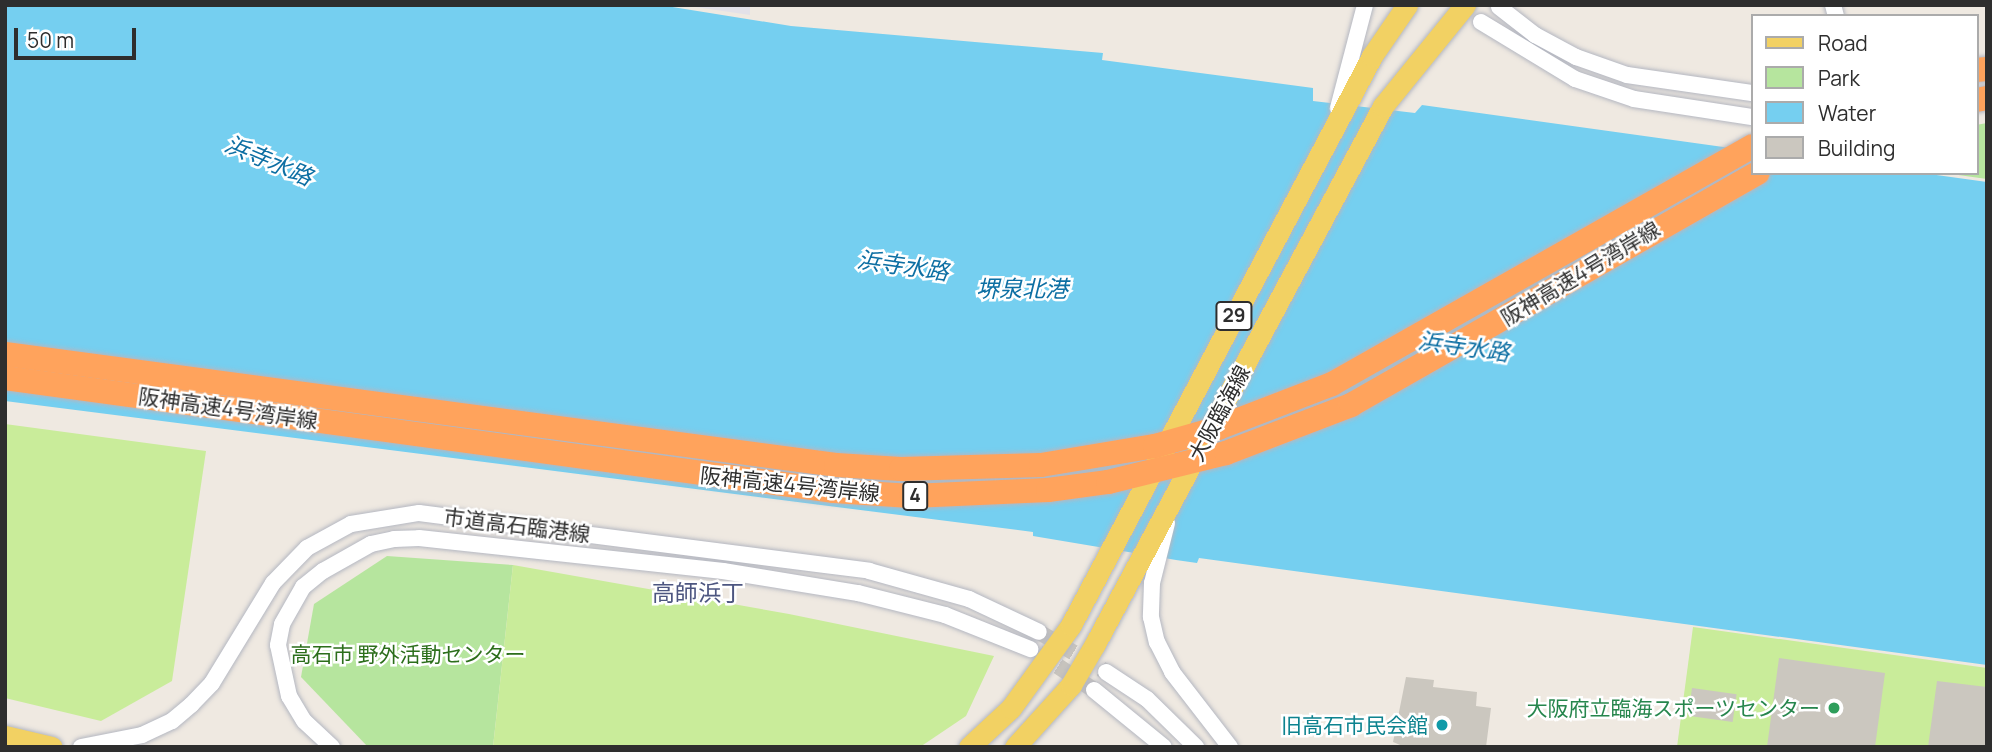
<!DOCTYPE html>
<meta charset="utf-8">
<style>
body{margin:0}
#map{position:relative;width:1992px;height:752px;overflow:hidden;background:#efe9e1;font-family:Manrope,"Noto Sans JP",sans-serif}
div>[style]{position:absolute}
.industrial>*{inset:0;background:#e3e1e8}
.green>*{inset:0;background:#b6e59e}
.pitch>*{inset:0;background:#c9ec9a}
.water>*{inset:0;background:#75cff0}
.building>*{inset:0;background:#cbc7bf;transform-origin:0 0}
.minor-tunnel>*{height:16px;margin-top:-8px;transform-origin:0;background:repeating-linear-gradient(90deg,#c8c4bd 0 16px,transparent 0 24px)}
.roads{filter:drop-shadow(0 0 2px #b4b7c1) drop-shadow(0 0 2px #b4b7c1)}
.minor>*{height:16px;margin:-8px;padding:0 8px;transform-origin:8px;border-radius:8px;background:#fff}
.major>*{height:21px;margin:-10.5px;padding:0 10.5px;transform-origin:10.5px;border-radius:10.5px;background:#f2d163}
.highway>*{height:24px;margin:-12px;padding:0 12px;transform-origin:12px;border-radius:12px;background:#ffa35c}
.dots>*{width:19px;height:19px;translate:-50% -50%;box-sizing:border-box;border:4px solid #fff;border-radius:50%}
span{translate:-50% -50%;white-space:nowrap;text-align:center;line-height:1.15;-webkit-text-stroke:5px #fff;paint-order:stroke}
.shield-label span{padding:2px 5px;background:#fff;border:2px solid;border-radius:5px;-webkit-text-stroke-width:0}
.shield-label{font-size:19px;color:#2e2e2e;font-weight:700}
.street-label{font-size:21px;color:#2e2e2e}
.park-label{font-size:21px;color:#2c6e1b}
.leisure-label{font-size:21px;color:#27864d}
.right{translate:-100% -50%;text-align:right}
.culture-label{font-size:21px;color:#0d838f}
.water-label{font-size:23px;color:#0d6fa3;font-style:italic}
.neighbourhood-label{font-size:23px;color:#4d5680}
.frame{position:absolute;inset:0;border:7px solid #2e2e2e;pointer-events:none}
.legend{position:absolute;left:1751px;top:14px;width:228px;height:161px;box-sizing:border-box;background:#fff;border:2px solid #ababab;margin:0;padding:9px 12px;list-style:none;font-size:21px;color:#2e2e2e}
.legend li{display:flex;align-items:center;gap:14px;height:35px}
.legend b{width:35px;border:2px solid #ababab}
.scale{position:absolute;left:14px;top:28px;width:122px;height:32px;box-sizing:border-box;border:4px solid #2e2e2e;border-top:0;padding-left:9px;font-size:21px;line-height:24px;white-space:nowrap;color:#2e2e2e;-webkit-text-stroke:5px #fff;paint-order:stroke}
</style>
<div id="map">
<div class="industrial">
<i style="clip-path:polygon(682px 5px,750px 5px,750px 15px)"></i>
</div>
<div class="green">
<i style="clip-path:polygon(1987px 123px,1987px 179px,1944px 173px,1976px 173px,1976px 125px)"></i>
<i style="clip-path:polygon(387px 556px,513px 565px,493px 747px,368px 747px,301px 677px,314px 604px)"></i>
</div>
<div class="pitch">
<i style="clip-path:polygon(5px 424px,206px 451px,172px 681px,101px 721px,5px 698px)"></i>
<i style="clip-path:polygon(513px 565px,789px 614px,994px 656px,966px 716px,920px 747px,493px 747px)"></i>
<i style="clip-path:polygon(1693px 627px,1987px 668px,1987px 747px,1677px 747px)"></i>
</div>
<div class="water">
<i style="clip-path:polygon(5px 5px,660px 5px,791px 26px,1103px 53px,1102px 60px,1313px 88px,1313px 101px,1415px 113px,1422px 105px,1752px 151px,1752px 173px,1922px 173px,1987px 182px,1987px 665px,1199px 558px,1197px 563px,1176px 560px,1033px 536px,1033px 532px,5px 401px)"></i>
</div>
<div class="building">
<i style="clip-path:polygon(1779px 658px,1885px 673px,1875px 747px,1767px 747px)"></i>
<i style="clip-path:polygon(1406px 677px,1434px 680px,1433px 687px,1477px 692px,1476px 706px,1491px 708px,1486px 747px,1405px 747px,1393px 742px)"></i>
<i style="clip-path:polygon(1937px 681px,1987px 687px,1987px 747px,1928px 747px)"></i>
<i style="left:1692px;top:688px;width:45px;height:28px;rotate:8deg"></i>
</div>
<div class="minor-tunnel">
<i style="left:1039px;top:632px;width:78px;rotate:30.8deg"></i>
<i style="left:1038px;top:653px;width:67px;rotate:33.5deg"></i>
</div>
<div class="roads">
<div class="minor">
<i style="left:1833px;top:5px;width:11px;rotate:75deg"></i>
<i style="left:1499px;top:7px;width:46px;rotate:37.9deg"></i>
<i style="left:1535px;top:35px;width:47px;rotate:28.2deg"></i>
<i style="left:1576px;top:57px;width:54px;rotate:19.4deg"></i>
<i style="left:1627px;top:75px;width:126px;rotate:8.2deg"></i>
<i style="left:1481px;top:22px;width:110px;rotate:31.2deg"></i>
<i style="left:1575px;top:79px;width:62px;rotate:18.7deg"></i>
<i style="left:1634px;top:99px;width:119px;rotate:8.7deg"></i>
<i style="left:1338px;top:108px;width:106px;rotate:-75.3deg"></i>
<i style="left:1167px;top:523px;width:62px;rotate:104deg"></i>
<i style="left:1152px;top:583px;width:34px;rotate:92deg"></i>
<i style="left:1151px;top:617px;width:26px;rotate:77deg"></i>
<i style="left:1157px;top:642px;width:34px;rotate:63deg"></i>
<i style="left:1172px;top:672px;width:95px;rotate:52.3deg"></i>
<i style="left:1106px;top:672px;width:49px;rotate:33.4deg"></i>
<i style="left:1147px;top:699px;width:69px;rotate:44.4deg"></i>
<i style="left:1094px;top:690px;width:90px;rotate:39.2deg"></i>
<i style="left:81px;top:747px;width:62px;rotate:-11.1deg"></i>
<i style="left:142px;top:735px;width:33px;rotate:-25deg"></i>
<i style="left:172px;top:721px;width:25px;rotate:-40deg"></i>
<i style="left:191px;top:705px;width:30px;rotate:-46deg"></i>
<i style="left:212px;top:683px;width:117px;rotate:-58.6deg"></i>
<i style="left:273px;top:583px;width:49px;rotate:-45.8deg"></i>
<i style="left:307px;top:548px;width:50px;rotate:-28.6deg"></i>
<i style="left:351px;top:524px;width:69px;rotate:-9.2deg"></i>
<i style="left:419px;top:513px;width:454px;rotate:7.3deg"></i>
<i style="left:869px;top:571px;width:104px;rotate:15.6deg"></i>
<i style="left:969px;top:599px;width:77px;rotate:25.2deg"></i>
<i style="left:332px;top:747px;width:38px;rotate:-137deg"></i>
<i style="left:304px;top:721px;width:29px;rotate:-121deg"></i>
<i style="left:289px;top:696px;width:52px;rotate:-102.2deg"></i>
<i style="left:278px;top:645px;width:21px;rotate:-79deg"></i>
<i style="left:282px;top:624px;width:43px;rotate:-60.4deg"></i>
<i style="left:303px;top:587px;width:26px;rotate:-39deg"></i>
<i style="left:323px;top:571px;width:55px;rotate:-29.4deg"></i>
<i style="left:371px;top:544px;width:24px;rotate:-12deg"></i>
<i style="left:394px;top:539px;width:25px;rotate:-2deg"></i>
<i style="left:419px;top:538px;width:306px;rotate:6.2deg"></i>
<i style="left:723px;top:571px;width:137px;rotate:9.3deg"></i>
<i style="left:858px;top:593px;width:90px;rotate:14.2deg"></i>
<i style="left:945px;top:615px;width:92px;rotate:21.8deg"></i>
</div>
<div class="major">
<i style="left:5px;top:736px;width:48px;rotate:13.2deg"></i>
<i style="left:969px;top:747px;width:57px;rotate:-42.9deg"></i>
<i style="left:1011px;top:708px;width:102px;rotate:-54.1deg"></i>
<i style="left:1071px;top:625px;width:644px;rotate:-62.12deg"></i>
<i style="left:1372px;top:56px;width:62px;rotate:-55.5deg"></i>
<i style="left:1015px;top:747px;width:84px;rotate:-47.9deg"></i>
<i style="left:1071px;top:685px;width:48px;rotate:-59.7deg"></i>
<i style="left:1095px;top:644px;width:610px;rotate:-61.84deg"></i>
<i style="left:1383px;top:106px;width:130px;rotate:-50.9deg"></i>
</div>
<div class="highway">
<i style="left:1976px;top:70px;width:11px;rotate:-5deg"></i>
<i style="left:1976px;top:100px;width:11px;rotate:-10deg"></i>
<i style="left:5px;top:354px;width:838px;rotate:7.61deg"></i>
<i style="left:836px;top:465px;width:65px;rotate:3.5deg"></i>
<i style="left:901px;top:469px;width:140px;rotate:-1.6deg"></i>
<i style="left:1041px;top:465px;width:116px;rotate:-9.5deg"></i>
<i style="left:1155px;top:446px;width:66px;rotate:-15.9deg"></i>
<i style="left:1218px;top:428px;width:122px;rotate:-21.1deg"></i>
<i style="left:1332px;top:384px;width:483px;rotate:-29.5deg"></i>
<i style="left:5px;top:378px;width:837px;rotate:7.76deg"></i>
<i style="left:834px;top:491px;width:77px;rotate:3.7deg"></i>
<i style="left:911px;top:496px;width:137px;rotate:-2.5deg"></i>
<i style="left:1048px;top:490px;width:61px;rotate:-7.6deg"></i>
<i style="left:1108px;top:482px;width:122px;rotate:-13.8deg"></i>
<i style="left:1226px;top:453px;width:134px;rotate:-21deg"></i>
<i style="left:1351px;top:405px;width:468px;rotate:-29.7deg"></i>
</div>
</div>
<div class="dots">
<i style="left:1834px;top:708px;background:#2e9e5b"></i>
<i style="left:1442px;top:725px;background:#0f9aa8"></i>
</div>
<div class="shield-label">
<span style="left:1234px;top:316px">29</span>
<span style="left:915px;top:496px">4</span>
</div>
<div class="street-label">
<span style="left:1580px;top:273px;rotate:-31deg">阪神高速4号湾岸線</span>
<span style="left:228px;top:408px;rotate:8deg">阪神高速4号湾岸線</span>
<span style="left:1219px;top:413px;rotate:-62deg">大阪臨海線</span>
<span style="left:790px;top:484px;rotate:6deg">阪神高速4号湾岸線</span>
<span style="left:517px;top:525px;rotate:7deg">市道高石臨港線</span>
</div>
<div class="park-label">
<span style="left:408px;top:654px">高石市 野外活動センター</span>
</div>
<div class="leisure-label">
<span class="right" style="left:1820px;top:708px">大阪府立臨海スポーツセンター</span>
</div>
<div class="culture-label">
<span class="right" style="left:1428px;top:725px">旧高石市民会館</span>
</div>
<div class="water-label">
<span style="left:269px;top:160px;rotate:23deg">浜寺水路</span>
<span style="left:903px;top:265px;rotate:8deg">浜寺水路</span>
<span style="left:1022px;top:288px">堺泉北港</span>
<span style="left:1464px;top:346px;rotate:8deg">浜寺水路</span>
</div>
<div class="neighbourhood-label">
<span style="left:698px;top:592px">高師浜丁</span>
</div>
<div class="frame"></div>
<ul class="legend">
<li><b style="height:9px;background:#f2d163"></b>Road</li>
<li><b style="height:19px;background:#b6e59e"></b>Park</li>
<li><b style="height:19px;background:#75cff0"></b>Water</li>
<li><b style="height:19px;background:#cbc7bf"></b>Building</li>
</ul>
<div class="scale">50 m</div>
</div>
